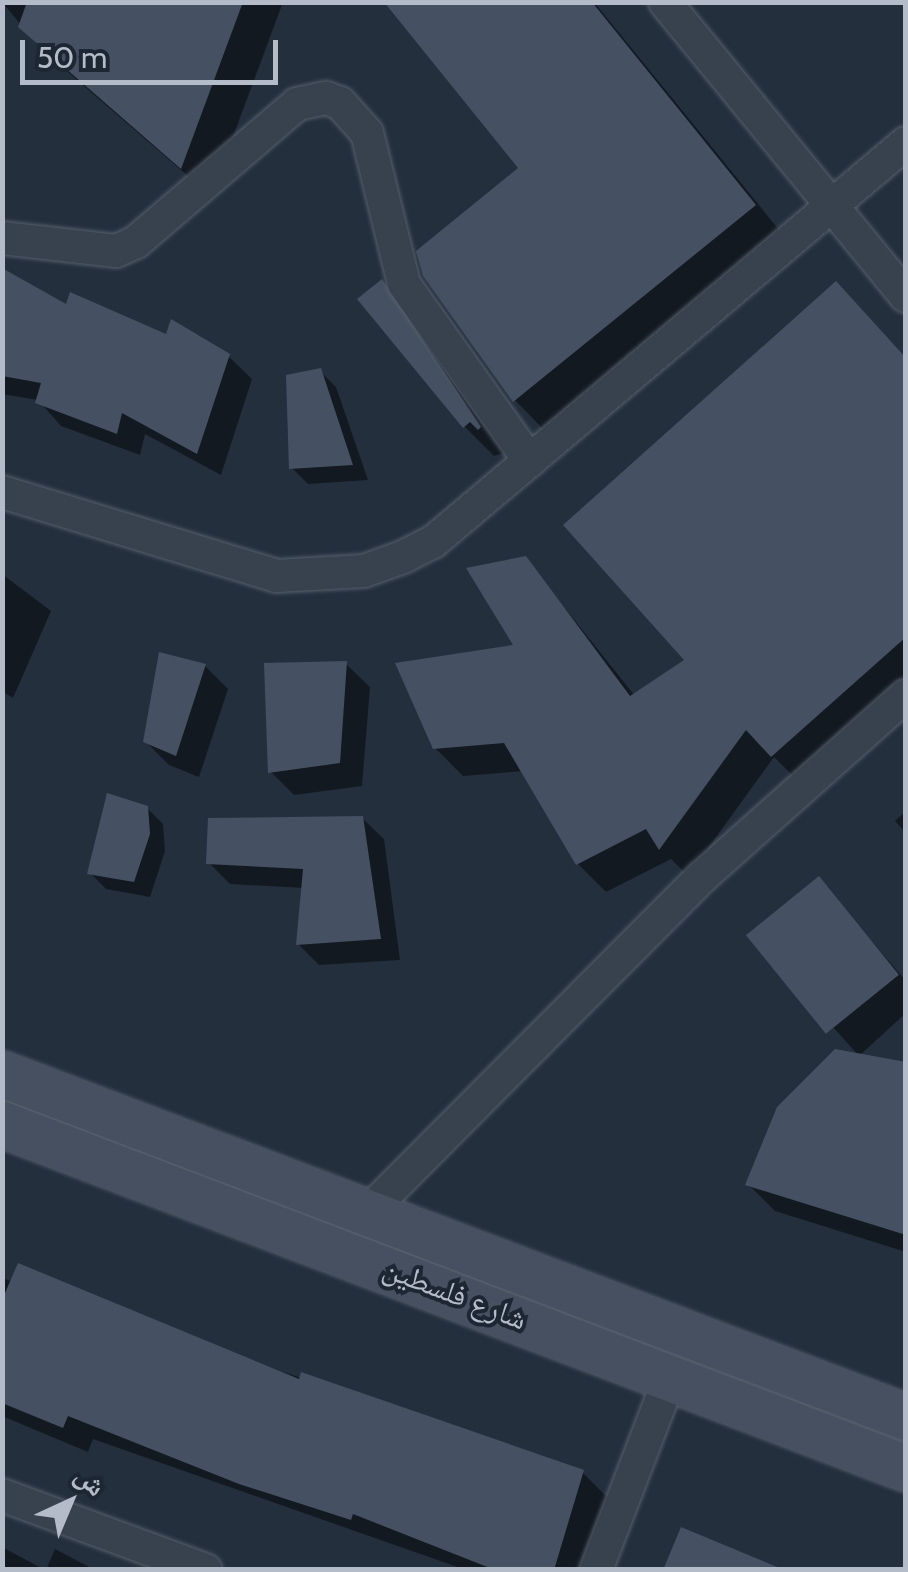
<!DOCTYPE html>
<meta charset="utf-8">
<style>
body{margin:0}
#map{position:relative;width:908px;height:1572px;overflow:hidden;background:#242f3e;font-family:Cabin,"Noto Naskh Arabic",sans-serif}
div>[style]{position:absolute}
.shadow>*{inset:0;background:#0007}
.building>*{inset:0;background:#455162;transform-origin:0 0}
.roads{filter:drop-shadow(0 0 2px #565f6c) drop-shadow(0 0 2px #565f6c)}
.street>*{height:32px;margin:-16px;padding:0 16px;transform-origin:16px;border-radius:16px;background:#38414e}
.secondary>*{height:45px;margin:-22.5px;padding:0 22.5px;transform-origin:22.5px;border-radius:22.5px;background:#465061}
span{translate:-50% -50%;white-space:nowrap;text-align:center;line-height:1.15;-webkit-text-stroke:8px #1d2633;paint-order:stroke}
.street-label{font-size:30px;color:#b4bcc9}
.frame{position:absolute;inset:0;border:5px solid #b4bcc9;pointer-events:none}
.north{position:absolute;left:20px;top:1452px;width:100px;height:100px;-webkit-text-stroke:8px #1d2633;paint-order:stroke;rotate:44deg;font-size:28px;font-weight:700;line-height:40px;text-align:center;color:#b4bcc9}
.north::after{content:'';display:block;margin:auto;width:35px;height:45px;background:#b4bcc9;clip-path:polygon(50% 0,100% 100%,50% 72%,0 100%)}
.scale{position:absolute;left:20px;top:40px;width:258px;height:45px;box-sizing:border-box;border:5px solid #b4bcc9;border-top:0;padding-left:12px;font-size:30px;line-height:35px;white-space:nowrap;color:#b4bcc9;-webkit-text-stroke:8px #1d2633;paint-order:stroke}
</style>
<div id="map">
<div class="shadow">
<i style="clip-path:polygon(2px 2px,283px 2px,211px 196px,40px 48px)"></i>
<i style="clip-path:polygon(387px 2px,594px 2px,784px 236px,544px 430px,515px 400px,522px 169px)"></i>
<i style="clip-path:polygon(2px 270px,68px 308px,228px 356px,252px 379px,221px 475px,145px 434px,140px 455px,61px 426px,38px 400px,2px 394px)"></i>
<i style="clip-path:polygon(382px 282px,411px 312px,506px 452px,494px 456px,464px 426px)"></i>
<i style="clip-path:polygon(906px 358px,906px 690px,801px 784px,774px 757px,688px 876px,671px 859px,606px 892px,578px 864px,524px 771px,463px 776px,435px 748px,518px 647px,525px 558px,635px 696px,688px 661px)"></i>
<i style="clip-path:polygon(320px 371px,336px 387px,368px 480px,308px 484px,292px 468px)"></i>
<i style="clip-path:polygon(2px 574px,51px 611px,13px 698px,2px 691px)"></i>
<i style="clip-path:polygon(346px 664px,370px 687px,362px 786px,294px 795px,270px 771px)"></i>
<i style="clip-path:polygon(205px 666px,228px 689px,199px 777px,169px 765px,146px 742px)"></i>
<i style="clip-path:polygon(147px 808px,163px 824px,165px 851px,150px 897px,106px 889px,90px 873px)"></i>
<i style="clip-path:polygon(906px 811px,906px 833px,895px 821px)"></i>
<i style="clip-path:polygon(362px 818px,384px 839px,400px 960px,319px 965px,298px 944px,304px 888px,230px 884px,209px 863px)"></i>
<i style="clip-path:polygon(819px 880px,906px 981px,906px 1013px,859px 1056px,752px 937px)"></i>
<i style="clip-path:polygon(906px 1064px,906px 1252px,775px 1211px,748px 1184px)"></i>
<i style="clip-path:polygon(2px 1278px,582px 1472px,607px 1497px,586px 1570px,466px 1570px,93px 1439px,88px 1452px,2px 1416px)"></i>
<i style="clip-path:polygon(2px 1547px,45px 1570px,2px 1570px)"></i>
<i style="clip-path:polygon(55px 1549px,95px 1570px,46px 1570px)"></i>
</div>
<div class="building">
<i style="clip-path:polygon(27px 2px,243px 2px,181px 169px,18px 27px)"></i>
<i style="clip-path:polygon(384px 2px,592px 2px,756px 205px,513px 402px,423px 276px,416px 251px,518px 168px)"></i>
<i style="clip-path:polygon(2px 268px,66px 304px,70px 292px,166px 334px,171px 319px,230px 354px,197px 454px,122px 413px,117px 434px,35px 403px,41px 383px,2px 376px)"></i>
<i style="clip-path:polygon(382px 279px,481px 427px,478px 430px,470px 422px,463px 428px,357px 299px)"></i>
<i style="clip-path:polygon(836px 281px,906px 358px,906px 637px,771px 757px,746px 730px,659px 850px,646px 829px,576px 865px,504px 743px,433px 749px,395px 663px,513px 645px,466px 568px,526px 556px,630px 696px,684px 660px,563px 525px)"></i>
<i style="clip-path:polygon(321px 368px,353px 465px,289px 469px,286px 375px)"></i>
<i style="clip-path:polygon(159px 652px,206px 664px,176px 756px,143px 742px)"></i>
<i style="clip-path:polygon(347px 661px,340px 763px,268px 773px,264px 663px)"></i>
<i style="clip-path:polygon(107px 793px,148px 806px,150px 834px,134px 882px,87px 874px)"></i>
<i style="clip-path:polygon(363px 816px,381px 939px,296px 945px,303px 869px,206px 864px,208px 818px)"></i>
<i style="left:819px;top:876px;width:127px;height:94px;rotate:51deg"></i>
<i style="clip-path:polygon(835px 1049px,906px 1062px,906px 1235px,745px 1185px,777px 1107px)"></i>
<i style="clip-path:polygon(18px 1263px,299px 1379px,301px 1372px,584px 1470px,554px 1570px,495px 1570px,353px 1514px,351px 1520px,239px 1484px,68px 1416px,63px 1428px,2px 1403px,2px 1300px)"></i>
<i style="clip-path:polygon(681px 1527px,782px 1569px,782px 1570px,663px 1570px)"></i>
</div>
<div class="roads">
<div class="street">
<i style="left:665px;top:2px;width:380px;rotate:50.7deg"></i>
<i style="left:2px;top:238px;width:115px;rotate:6.5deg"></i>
<i style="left:116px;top:251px;width:22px;rotate:-24deg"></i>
<i style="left:136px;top:242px;width:212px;rotate:-40.6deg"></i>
<i style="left:297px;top:104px;width:30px;rotate:-12deg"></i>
<i style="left:326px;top:98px;width:15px;rotate:20deg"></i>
<i style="left:340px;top:103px;width:40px;rotate:48deg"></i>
<i style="left:367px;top:133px;width:155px;rotate:76.2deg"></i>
<i style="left:404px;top:284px;width:217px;rotate:54.6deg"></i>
<i style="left:2px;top:492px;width:287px;rotate:17deg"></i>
<i style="left:276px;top:576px;width:88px;rotate:-3.3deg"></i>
<i style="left:364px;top:571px;width:41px;rotate:-19.7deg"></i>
<i style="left:403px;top:557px;width:34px;rotate:-27deg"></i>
<i style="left:433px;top:542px;width:619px;rotate:-40.15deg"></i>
<i style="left:367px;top:1213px;width:474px;rotate:-45.1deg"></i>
<i style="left:702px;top:877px;width:273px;rotate:-41.7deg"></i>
<i style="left:2px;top:1495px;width:217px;rotate:20.2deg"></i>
<i style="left:596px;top:1570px;width:209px;rotate:-69deg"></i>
</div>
<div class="secondary">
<i style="left:2px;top:1074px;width:967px;rotate:20.78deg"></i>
<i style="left:2px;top:1124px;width:967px;rotate:20.83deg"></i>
</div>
</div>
<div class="street-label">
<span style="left:455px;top:1294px;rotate:21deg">شارع فلسطين</span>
</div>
<div class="frame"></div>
<div class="north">ش</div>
<div class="scale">50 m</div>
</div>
